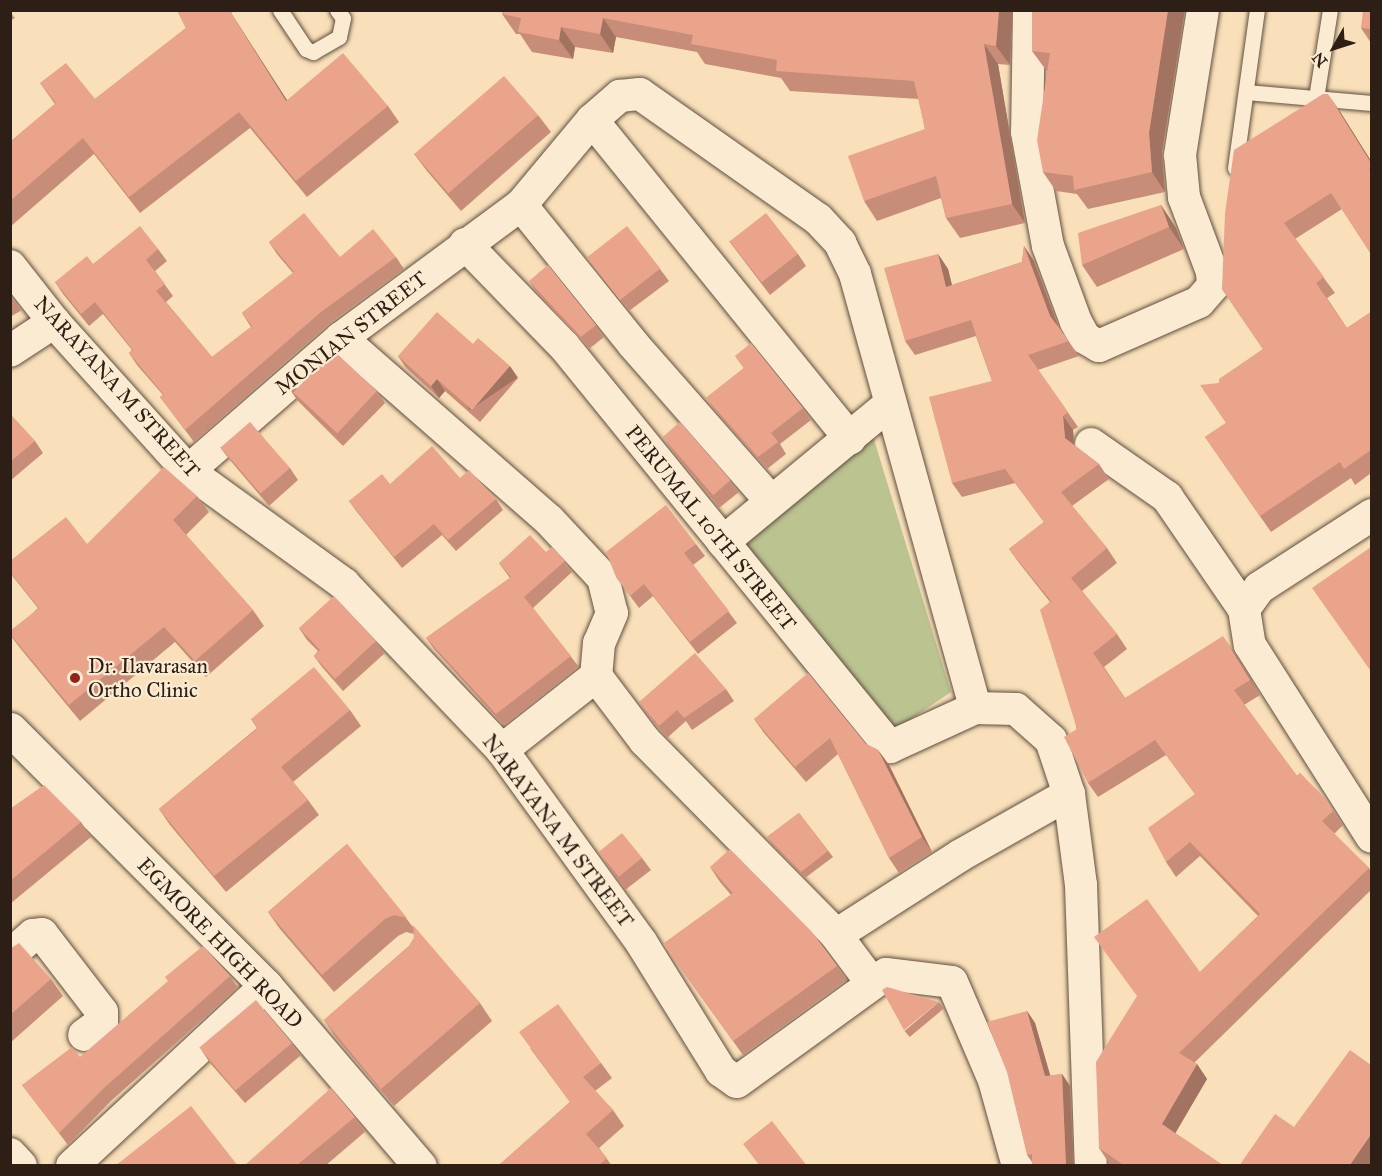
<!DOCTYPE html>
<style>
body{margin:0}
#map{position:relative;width:1382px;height:1176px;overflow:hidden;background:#f9e0ba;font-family:"IM FELL Great Primer",serif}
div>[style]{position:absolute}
.green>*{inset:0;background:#bbc391}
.roads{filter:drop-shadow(0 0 2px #614f3f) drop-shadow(0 0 2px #614f3f)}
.service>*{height:15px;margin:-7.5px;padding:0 7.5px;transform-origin:7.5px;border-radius:7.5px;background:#fbebd2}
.minor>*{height:32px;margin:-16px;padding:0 16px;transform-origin:16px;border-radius:16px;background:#fbebd2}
.secondary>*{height:33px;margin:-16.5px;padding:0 16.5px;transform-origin:16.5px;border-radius:16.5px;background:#fbebd2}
.wall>*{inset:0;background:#c88d78;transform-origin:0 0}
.shaded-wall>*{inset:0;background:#a37361;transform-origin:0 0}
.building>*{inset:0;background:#e9a48b;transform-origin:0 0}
.dots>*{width:16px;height:16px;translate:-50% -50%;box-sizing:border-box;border:3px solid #fbebd2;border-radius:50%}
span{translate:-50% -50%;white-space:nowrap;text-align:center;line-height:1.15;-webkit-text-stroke:4.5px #fbebd2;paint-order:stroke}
.street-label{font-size:21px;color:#2e1f16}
.poi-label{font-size:21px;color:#2e1f16}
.left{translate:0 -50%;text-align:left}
.frame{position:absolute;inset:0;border:12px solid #2e1f16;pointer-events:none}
.north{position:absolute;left:1304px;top:18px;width:60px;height:60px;-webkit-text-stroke:4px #fbebd2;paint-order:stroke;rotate:231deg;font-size:16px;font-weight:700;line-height:24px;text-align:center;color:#2e1f16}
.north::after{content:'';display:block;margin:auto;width:21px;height:27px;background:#2e1f16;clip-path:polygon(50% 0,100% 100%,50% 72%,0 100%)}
</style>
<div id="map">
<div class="green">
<i style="clip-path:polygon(869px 423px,951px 692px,883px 738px,729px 542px)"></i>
</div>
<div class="roads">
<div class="service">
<i style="left:280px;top:10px;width:47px;rotate:56.3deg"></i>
<i style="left:306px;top:49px;width:8px;rotate:23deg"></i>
<i style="left:313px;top:52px;width:30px;rotate:-30deg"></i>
<i style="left:339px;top:37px;width:19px;rotate:-78deg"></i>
<i style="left:343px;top:18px;width:10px;rotate:-127deg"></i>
<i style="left:1246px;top:92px;width:126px;rotate:5deg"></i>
<i style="left:1316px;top:98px;width:89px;rotate:-81deg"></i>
<i style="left:1235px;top:168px;width:160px;rotate:-82.1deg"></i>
</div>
<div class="minor">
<i style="left:1029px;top:10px;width:122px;rotate:90.9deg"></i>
<i style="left:1027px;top:132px;width:116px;rotate:79.6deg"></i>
<i style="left:1048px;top:246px;width:81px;rotate:69.8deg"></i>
<i style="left:1076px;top:322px;width:18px;rotate:61deg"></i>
<i style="left:1085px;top:338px;width:16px;rotate:30deg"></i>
<i style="left:1099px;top:346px;width:109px;rotate:-23.7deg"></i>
<i style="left:1199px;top:302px;width:21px;rotate:-49deg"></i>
<i style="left:1213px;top:286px;width:14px;rotate:-94deg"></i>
<i style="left:1212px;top:272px;width:80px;rotate:-110.5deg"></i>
<i style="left:1184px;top:197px;width:42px;rotate:-95.4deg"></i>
<i style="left:1180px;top:155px;width:147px;rotate:-81deg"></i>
<i style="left:592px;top:120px;width:410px;rotate:51deg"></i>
<i style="left:521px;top:205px;width:179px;rotate:51.1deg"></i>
<i style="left:633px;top:344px;width:208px;rotate:48.7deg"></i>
<i style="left:465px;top:244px;width:142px;rotate:45.9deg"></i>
<i style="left:564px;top:346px;width:517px;rotate:50.89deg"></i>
<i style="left:890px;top:747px;width:94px;rotate:-24.6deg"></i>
<i style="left:10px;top:266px;width:71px;rotate:51.8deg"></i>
<i style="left:54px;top:322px;width:200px;rotate:48deg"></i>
<i style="left:188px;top:471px;width:193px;rotate:35.9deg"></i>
<i style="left:344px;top:584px;width:229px;rotate:46.4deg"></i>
<i style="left:502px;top:750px;width:237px;rotate:54.1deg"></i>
<i style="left:641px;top:942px;width:152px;rotate:58.2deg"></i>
<i style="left:721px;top:1071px;width:19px;rotate:35deg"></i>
<i style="left:737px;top:1082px;width:184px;rotate:-35.9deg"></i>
<i style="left:886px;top:974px;width:66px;rotate:6.9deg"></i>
<i style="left:952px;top:982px;width:107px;rotate:66.8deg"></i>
<i style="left:994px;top:1080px;width:89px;rotate:74.4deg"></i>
<i style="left:341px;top:338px;width:276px;rotate:41.2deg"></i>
<i style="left:549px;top:520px;width:79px;rotate:47deg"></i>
<i style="left:603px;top:578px;width:36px;rotate:76deg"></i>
<i style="left:612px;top:613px;width:33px;rotate:113deg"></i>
<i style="left:599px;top:643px;width:33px;rotate:95deg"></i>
<i style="left:596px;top:676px;width:120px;rotate:141.8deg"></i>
<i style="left:10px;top:351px;width:53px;rotate:-33.4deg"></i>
<i style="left:1091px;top:444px;width:93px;rotate:34.9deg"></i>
<i style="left:1167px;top:497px;width:136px;rotate:55.5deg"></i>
<i style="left:1244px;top:609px;width:36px;rotate:81deg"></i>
<i style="left:1250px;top:645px;width:227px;rotate:57.6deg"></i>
<i style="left:188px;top:471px;width:203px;rotate:-41deg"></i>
<i style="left:341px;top:338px;width:224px;rotate:-36.5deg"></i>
<i style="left:521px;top:205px;width:111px;rotate:-50.1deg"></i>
<i style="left:592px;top:120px;width:37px;rotate:-41deg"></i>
<i style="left:620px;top:96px;width:20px;rotate:-6deg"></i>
<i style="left:640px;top:94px;width:218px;rotate:35.1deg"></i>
<i style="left:818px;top:219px;width:33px;rotate:47deg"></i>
<i style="left:840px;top:243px;width:34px;rotate:64deg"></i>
<i style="left:855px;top:274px;width:450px;rotate:74.5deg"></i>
<i style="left:975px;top:708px;width:41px;rotate:1.4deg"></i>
<i style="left:1016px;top:709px;width:47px;rotate:41.5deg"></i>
<i style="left:1051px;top:740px;width:57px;rotate:71.6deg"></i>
<i style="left:1069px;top:794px;width:92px;rotate:82.5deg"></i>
<i style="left:1081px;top:885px;width:281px;rotate:88deg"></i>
<i style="left:723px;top:542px;width:217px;rotate:-39.6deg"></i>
<i style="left:1244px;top:609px;width:26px;rotate:-54deg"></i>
<i style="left:1259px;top:588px;width:135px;rotate:-32.9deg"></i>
<i style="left:596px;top:676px;width:81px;rotate:53deg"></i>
<i style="left:645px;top:741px;width:272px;rotate:45.4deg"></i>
<i style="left:836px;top:935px;width:59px;rotate:53.3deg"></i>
<i style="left:836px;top:935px;width:148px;rotate:-32.6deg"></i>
<i style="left:961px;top:855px;width:124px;rotate:-29.5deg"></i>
<i style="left:10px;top:955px;width:30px;rotate:-41deg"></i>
<i style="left:33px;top:935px;width:9px;rotate:-6deg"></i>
<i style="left:42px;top:934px;width:98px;rotate:52.4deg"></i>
<i style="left:102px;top:1012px;width:10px;rotate:90deg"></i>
<i style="left:102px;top:1022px;width:22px;rotate:144deg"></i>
<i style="left:10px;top:1154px;width:16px;rotate:47deg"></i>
<i style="left:72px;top:1166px;width:265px;rotate:-42.9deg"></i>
</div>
<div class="secondary">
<i style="left:10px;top:729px;width:363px;rotate:45.1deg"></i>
<i style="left:266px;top:986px;width:237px;rotate:49.5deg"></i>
</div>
</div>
<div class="wall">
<i style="clip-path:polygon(177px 10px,236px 10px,231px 13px,287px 100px,388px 106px,399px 122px,307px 197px,250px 128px,140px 213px,94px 154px,10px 227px,10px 142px,55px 104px,40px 83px,95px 99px,186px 28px)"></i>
<i style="clip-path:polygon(503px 10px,1013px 10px,1010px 65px,998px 64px,1025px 223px,960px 238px,946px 218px,941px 198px,877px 221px,864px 201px,925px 129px,919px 99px,790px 91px,781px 78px,705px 64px,697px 52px,616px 37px,613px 53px,575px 47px,573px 59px,532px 52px,520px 34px,516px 34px,502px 14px)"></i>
<i style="clip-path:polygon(1032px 10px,1185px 10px,1162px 152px,1165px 192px,1088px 209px,1077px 194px,1056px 191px,1043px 172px,1048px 71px,1046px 70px,1032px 51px)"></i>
<i style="clip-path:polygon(1371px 10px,1371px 43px,1361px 28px)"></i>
<i style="clip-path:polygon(10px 12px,15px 18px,10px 21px)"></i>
<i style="clip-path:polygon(1339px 110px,1371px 161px,1371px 254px,1342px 209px,1295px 239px,1335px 293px,1327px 298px,1347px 328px,1371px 312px,1371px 473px,1355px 485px,1351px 478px,1271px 532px,1205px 437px,1226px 423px,1219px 383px,1263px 349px,1222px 289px)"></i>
<i style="clip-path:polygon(538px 115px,551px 132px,461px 211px,427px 171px,414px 154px)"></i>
<i style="clip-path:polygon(1161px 205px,1176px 228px,1184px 249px,1097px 287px,1082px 265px)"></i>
<i style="clip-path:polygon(729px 241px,798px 254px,806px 266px,770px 295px)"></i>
<i style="clip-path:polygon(269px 242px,340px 257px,396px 257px,404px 269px,329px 324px,194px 442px,160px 397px,163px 395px,137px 365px,129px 353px,132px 350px,103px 314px,89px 326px,63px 294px,55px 282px,93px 264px,158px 249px,167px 261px,155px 271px,173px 296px,166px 302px,212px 357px,251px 327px,242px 313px,293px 273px,277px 254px)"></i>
<i style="clip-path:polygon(1024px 246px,1034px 261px,1060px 329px,1079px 356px,1038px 370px,1078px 427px,1073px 430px,1074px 445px,1099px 464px,1109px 479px,1072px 506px,1107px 548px,1117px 563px,1082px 591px,1117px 634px,1127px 649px,1104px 667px,1125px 698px,1233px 651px,1260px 695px,1244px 705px,1297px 776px,1300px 773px,1336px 814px,1343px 825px,1334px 834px,1369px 868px,1371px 872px,1371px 890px,1194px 1063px,1197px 1064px,1207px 1079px,1175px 1133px,1224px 1166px,1113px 1166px,1109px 1163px,1099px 1148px,1200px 972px,1258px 916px,1200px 856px,1176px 877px,1166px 862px,1195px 794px,1166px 755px,1098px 797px,1088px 783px,1050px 602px,1020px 564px,1009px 549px,1044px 522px,1015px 483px,962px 497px,952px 483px,992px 381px,976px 336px,915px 355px,905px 341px,938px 254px,948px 269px,952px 285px,1022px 262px)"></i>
<i style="clip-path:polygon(587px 257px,660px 269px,669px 281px,629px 311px,595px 269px)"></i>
<i style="clip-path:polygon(529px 281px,596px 325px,604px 337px,589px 349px,537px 293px)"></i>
<i style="clip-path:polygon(10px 294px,22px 310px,10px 317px)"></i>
<i style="clip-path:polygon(473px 344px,518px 378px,480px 422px,445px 391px,439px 398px,406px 368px,398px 356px)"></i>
<i style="clip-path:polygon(735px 356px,803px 408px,811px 420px,780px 444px,786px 454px,767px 469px,715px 410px,706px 398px,744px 368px)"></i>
<i style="clip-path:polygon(289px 388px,377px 391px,385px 403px,343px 446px,297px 400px)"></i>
<i style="clip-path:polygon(10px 414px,35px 441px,43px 453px,10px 481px)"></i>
<i style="clip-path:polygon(663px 437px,730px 480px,739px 492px,719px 508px,671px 449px)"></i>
<i style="clip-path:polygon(220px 447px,290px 468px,298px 480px,269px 506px,229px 459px)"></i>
<i style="clip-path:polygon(460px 478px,496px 499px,503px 510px,456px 551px,442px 535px,402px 568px,357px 512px,349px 501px,390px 484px)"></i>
<i style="clip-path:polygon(197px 496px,209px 512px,186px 535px,253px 610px,264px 626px,206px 677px,175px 642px,80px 721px,20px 648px,10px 635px,38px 608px,10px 573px,10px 561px,87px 544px)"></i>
<i style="clip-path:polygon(696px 544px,705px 556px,693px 565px,737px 623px,698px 654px,653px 596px,639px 608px,616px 577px)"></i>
<i style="clip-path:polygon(546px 552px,565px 561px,572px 572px,533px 608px,579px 667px,504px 726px,434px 649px,426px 638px,510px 578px,499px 563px)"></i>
<i style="clip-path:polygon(299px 628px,376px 641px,385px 653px,343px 691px,322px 667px,314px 656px,318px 651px,307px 640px)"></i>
<i style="clip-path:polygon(726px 689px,734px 701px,692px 730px,686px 721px,667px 738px,647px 714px,639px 702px)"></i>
<i style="clip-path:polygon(350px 710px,361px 726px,293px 782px,308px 800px,319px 815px,226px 892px,170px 825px,159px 809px,257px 728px,251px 719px)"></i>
<i style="clip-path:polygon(754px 719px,866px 744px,878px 750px,889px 765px,932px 852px,899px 873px,889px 858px,838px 754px,806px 782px,764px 733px)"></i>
<i style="clip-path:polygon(10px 809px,81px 822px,91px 837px,10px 904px)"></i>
<i style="clip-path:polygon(799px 813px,833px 857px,805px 878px,771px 843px,767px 837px)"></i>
<i style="clip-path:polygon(347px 844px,413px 927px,480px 1003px,492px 1021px,394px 1106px,336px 1038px,324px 1020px,409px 946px,414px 938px,414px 934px,406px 932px,398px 936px,334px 992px,280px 929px,268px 912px)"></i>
<i style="clip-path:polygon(599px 852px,642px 858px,651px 870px,625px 890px)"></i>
<i style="clip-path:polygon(710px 867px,837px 966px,847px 980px,743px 1055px,663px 944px,731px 895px,720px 882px)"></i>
<i style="clip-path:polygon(10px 949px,51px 979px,63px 996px,10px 1043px)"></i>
<i style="clip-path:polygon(230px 976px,238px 988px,112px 1100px,68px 1145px,22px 1085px,80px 1057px)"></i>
<i style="left:939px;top:1002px;width:8px;height:45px;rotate:50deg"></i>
<i style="clip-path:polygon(1027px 1011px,1035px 1023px,1050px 1076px,1062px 1074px,1070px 1086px,1074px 1166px,1032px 1166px,1032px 1162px,1027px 1155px)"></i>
<i style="clip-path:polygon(292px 1043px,301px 1055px,245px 1103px,210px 1063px,202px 1051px)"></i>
<i style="clip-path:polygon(530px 1048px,601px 1063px,612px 1078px,595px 1091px,613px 1110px,624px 1126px,599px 1148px,612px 1166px,498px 1166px,570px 1102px)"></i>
<i style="clip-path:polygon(355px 1117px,366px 1131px,325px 1166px,244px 1166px)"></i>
</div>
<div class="shaded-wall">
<i style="clip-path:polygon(229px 10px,231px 13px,297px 116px,286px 101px)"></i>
<i style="clip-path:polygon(999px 10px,1013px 10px,1010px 65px,996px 46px)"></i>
<i style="clip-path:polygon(1168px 10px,1185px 10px,1162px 152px,1165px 192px,1152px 172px,1149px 133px)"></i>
<i style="clip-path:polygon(603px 18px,616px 37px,613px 53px,600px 34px)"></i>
<i style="clip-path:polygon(561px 27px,575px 47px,573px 59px,559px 40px)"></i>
<i style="clip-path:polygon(984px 44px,998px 64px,1025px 223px,1012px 204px)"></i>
<i style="clip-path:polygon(1328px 94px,1339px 110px,1371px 161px,1371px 163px)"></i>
<i style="clip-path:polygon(1161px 205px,1176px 228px,1184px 249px,1169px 227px)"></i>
<i style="clip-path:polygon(1024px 246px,1034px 261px,1060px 331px,1050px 316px)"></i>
<i style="clip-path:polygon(938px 254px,948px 269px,956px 302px,946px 287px)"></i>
<i style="left:510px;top:366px;width:14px;height:58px;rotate:56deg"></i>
<i style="clip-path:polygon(437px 379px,445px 391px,439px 398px,431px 386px)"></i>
<i style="clip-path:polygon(1063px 416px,1073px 430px,1075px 452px,1065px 438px)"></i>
<i style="clip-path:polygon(1223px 636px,1233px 651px,1260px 695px,1250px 680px)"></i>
<i style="clip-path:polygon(878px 750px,889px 765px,932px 852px,922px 837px)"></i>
<i style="clip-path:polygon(1027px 1011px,1035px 1023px,1054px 1088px,1045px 1076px)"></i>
<i style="clip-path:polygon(1197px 1064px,1207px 1079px,1172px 1139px,1162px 1124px)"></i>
<i style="clip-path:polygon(1062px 1074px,1070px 1086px,1074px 1166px,1066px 1166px)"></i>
<i style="clip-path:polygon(1371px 1134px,1371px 1162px,1369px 1166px,1349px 1166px)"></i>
</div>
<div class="building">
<i style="clip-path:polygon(177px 10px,229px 10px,286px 101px,343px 53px,388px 106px,296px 181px,239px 112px,129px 197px,83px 138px,10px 201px,10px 142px,56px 103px,40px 83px,66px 63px,95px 99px,186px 28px)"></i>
<i style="clip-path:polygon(503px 10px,999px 10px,996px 46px,984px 44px,1012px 204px,946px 218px,936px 176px,864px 201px,848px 156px,925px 129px,914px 81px,776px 71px,777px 60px,691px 44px,693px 35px,603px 18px,600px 34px,561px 27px,559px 40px,518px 32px,521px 18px,502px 14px)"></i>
<i style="clip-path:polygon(1032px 10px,1168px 10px,1149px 133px,1152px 172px,1074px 190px,1073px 176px,1043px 172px,1037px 140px,1050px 53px,1032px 51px)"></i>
<i style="clip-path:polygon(1363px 10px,1371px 10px,1371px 29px,1361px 28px)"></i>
<i style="left:504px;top:76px;width:52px;height:119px;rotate:49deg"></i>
<i style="clip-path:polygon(1323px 94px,1328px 94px,1371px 163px,1371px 168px,1369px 169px,1371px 172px,1371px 254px,1331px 193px,1284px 223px,1324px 277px,1316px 283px,1347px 328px,1371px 312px,1371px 450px,1344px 469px,1340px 462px,1260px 516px,1205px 437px,1226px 423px,1200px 385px,1219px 383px,1219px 379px,1263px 349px,1222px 289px,1225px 213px,1234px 150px)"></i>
<i style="clip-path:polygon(1161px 205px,1169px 227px,1082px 265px,1078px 233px)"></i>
<i style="clip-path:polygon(304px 213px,340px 257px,373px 229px,396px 257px,321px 312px,185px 430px,160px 397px,164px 395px,129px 353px,133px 350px,95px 302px,81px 314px,55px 282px,87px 256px,93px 264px,140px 226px,158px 249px,146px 260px,165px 284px,156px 291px,212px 357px,252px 326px,242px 313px,294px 272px,269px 242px)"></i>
<i style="left:766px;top:213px;width:52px;height:46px;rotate:52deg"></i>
<i style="left:627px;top:226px;width:54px;height:51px;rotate:52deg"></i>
<i style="clip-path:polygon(1024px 246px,1050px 316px,1069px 341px,1028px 355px,1068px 412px,1063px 416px,1065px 438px,1099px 464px,1061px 492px,1107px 548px,1071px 578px,1117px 634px,1093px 653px,1125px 698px,1223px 636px,1250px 680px,1234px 690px,1297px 776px,1300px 773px,1326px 799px,1333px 811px,1322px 821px,1369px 868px,1179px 1053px,1197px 1064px,1162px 1124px,1224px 1166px,1125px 1166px,1099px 1148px,1096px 1062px,1137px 996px,1094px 937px,1147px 899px,1200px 972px,1260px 914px,1190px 842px,1166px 862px,1148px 828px,1195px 794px,1155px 740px,1088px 783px,1064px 737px,1077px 729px,1040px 610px,1051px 601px,1009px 549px,1044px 522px,1005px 469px,952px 483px,929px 397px,992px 381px,971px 320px,905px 341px,884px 268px,938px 254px,946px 287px,1022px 262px)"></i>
<i style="clip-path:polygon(548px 265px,596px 325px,581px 337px,529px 281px)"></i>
<i style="clip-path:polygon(437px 312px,473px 344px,478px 338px,510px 366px,472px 410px,437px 379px,431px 386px,398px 356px)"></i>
<i style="clip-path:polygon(751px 343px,803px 408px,771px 433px,778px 442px,758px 457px,706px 398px,744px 368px,735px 356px)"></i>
<i style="left:333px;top:350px;width:60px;height:58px;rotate:43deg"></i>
<i style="clip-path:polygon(10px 414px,35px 441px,10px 462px)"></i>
<i style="left:250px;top:422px;width:61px;height:39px;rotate:49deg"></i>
<i style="left:680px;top:422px;width:77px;height:23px;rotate:49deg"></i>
<i style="clip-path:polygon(432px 446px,460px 478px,469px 470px,496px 499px,448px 540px,434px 524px,394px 557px,349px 501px,382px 474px,390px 484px)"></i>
<i style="clip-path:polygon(164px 467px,197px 496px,173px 520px,253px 610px,195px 661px,164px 627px,69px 705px,10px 634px,10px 631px,39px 608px,10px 572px,10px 561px,66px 517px,87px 544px)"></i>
<i style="clip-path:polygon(666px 505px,696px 544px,684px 553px,729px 611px,690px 642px,644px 584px,630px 596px,616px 577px,606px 552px)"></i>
<i style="clip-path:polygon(530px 535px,546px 552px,552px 547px,565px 561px,524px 597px,571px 656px,496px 714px,426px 638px,511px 577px,499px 563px)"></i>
<i style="clip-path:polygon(1371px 547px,1371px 668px,1370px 670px,1312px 588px)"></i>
<i style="clip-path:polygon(334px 596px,376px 641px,335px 679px,314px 656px,320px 650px,299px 628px)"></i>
<i style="clip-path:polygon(695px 653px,726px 689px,684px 718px,677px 710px,659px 726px,639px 702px)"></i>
<i style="clip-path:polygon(314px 667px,350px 710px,281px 767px,308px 800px,214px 876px,159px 809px,258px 728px,251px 719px)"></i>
<i style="clip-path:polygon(808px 673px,866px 744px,878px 750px,922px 837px,889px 858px,830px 738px,795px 767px,754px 719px)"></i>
<i style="clip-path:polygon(44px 785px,81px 822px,10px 881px,10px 809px)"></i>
<i style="clip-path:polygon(799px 813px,828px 851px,801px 872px,767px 837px)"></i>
<i style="left:622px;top:833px;width:32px;height:30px;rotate:51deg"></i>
<i style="clip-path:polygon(347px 844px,407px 918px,394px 915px,385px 919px,322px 975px,268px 912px)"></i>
<i style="clip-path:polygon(730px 849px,812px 932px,837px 966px,733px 1041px,663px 944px,733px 893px,710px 867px)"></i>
<i style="clip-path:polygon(413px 925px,480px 1003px,381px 1089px,324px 1020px,409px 946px,414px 938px)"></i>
<i style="clip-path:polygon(19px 943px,51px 979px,10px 1015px,10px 949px)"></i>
<i style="clip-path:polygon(203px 946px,230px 976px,104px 1088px,59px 1133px,22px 1085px,72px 1047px,80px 1057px,168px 981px,165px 977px)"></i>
<i style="clip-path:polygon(887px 987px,939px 1002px,904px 1030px,882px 990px)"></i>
<i style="left:256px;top:1000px;width:56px;height:74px;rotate:50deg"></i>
<i style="clip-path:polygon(558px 1004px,601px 1063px,583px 1077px,613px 1110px,586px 1134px,607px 1158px,598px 1166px,498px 1166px,570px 1102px,519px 1032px)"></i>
<i style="clip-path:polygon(1027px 1011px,1045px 1076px,1062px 1074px,1066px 1166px,1032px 1166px,1032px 1154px,1027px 1155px,1007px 1072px,987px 1022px)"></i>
<i style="clip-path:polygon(1350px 1050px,1371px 1065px,1371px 1134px,1349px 1166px,1239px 1166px,1275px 1114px,1294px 1127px)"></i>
<i style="clip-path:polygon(331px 1088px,355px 1117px,296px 1166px,244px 1166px)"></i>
<i style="clip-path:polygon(191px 1106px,238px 1166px,115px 1166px)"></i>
<i style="clip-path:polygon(772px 1121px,807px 1166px,760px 1166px,743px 1144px)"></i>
</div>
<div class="dots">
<i style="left:75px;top:678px;background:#8f2418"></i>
</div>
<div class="street-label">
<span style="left:351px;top:333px;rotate:-38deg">MONIAN STREET</span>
<span style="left:117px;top:387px;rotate:48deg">NARAYANA M STREET</span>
<span style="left:711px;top:528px;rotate:51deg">PERUMAL 10TH STREET</span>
<span style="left:558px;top:831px;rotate:53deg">NARAYANA M STREET</span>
<span style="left:220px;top:943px;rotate:46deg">EGMORE HIGH ROAD</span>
</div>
<div class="poi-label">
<span class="left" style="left:88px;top:678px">Dr. Ilavarasan<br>Ortho Clinic</span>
</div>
<div class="frame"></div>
<div class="north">N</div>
</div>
